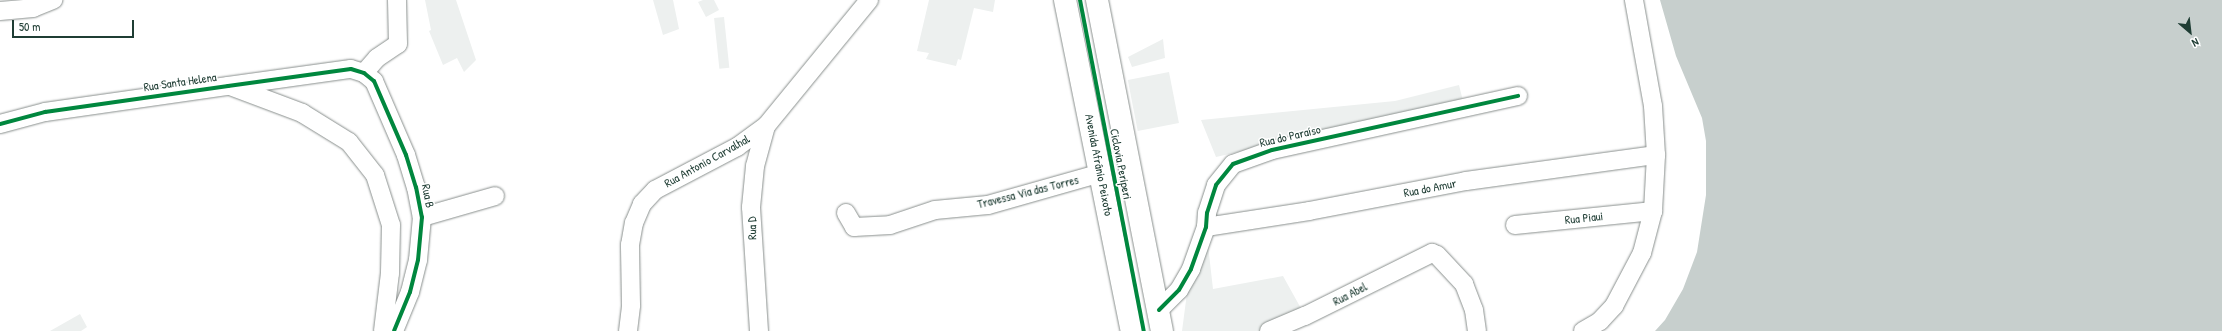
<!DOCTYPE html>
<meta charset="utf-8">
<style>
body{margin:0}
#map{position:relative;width:2222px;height:331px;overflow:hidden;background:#fff;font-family:"Patrick Hand",sans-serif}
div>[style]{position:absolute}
.built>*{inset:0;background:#edf0ef;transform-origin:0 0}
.water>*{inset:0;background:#c7cfcd}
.roads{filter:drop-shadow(0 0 1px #898f8d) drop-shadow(0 0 1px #898f8d)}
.minor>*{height:18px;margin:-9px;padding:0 9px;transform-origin:9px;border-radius:9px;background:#fff}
.major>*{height:22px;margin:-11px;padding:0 11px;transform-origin:11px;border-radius:11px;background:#fff}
.cycleway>*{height:4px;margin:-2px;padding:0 2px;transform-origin:2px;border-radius:2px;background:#00873e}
span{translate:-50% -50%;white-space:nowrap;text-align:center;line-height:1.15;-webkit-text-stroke:3px #fff;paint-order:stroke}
.street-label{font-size:12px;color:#1f3d34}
.north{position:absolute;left:2170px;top:12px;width:40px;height:40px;-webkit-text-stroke:3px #fff;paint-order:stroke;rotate:152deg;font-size:11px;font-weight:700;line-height:16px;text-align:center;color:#1f3d34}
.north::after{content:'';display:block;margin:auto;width:14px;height:18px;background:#1f3d34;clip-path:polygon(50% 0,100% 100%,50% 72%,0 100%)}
.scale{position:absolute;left:12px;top:20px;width:122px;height:18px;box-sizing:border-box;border:2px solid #1f3d34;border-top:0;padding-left:5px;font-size:12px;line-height:14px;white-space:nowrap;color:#1f3d34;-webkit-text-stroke:3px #fff;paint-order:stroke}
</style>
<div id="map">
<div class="built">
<i style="clip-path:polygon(425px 0,456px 0,476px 60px,464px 72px,457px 58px,443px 65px,429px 31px,431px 30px)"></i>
<i style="clip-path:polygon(653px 0,673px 0,679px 29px,663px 35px)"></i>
<i style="clip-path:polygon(703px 0,714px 0,719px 10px,706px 17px,698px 2px)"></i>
<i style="clip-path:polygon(929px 0,995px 0,993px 12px,974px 8px,961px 60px,958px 59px,956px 66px,926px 59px,929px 53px,917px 51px)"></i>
<i style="left:724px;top:17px;width:51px;height:10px;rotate:84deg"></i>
<i style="clip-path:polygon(1163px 39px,1165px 58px,1132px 67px,1128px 57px)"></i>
<i style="left:1169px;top:72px;width:52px;height:42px;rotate:79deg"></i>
<i style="clip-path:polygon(1459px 85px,1463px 101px,1216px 157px,1201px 120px,1395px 101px)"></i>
<i style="clip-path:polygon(1194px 240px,1208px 245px,1213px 289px,1283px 276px,1303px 312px,1267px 331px,1182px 331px)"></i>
<i style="clip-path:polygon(80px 314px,87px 327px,81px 331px,50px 331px)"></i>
</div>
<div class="water">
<i style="clip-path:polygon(1660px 0,2222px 0,2222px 331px,1655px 331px,1665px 320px,1683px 289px,1697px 252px,1706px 195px,1706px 141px,1702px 118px,1676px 56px)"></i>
</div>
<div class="roads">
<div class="minor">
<i style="left:0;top:11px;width:33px;rotate:-5deg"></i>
<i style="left:33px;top:8px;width:22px;rotate:-22deg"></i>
<i style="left:364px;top:73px;width:20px;rotate:-49deg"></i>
<i style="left:377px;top:58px;width:25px;rotate:-34deg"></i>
<i style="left:398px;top:44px;width:44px;rotate:-91.3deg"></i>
<i style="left:233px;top:87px;width:74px;rotate:20.6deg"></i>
<i style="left:302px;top:113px;width:55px;rotate:31.7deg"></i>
<i style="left:349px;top:142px;width:42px;rotate:51.8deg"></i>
<i style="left:375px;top:175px;width:52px;rotate:72.3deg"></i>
<i style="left:391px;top:225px;width:48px;rotate:91.2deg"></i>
<i style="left:390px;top:273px;width:58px;rotate:96.9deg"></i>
<i style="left:0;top:124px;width:47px;rotate:-14.9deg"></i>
<i style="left:45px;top:112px;width:185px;rotate:-8.1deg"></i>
<i style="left:228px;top:86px;width:124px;rotate:-7.9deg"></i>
<i style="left:351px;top:69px;width:14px;rotate:17deg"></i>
<i style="left:364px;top:73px;width:13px;rotate:39deg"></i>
<i style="left:374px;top:81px;width:81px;rotate:66.6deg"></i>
<i style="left:406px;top:155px;width:34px;rotate:73deg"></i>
<i style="left:416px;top:187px;width:31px;rotate:79deg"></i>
<i style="left:422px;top:217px;width:43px;rotate:95.3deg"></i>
<i style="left:418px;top:260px;width:33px;rotate:104deg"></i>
<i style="left:410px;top:292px;width:42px;rotate:112.3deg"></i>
<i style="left:846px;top:213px;width:16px;rotate:60deg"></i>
<i style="left:854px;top:227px;width:36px;rotate:-3deg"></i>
<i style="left:890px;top:225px;width:47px;rotate:-18.4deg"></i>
<i style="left:935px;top:210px;width:53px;rotate:-5.4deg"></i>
<i style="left:988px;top:205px;width:117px;rotate:-15.8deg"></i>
<i style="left:422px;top:217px;width:76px;rotate:-16deg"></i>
<i style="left:1515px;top:225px;width:139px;rotate:-5.8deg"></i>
<i style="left:1206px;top:227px;width:104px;rotate:-8.8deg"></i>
<i style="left:1309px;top:211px;width:160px;rotate:-10.8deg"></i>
<i style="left:1466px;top:181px;width:192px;rotate:-7.8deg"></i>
<i style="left:1159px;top:310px;width:28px;rotate:-45deg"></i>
<i style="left:1179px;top:290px;width:24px;rotate:-60deg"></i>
<i style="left:1191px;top:269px;width:45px;rotate:-70.3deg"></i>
<i style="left:1206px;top:227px;width:14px;rotate:-86deg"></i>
<i style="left:1207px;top:213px;width:29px;rotate:-72deg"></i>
<i style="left:1216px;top:185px;width:27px;rotate:-51deg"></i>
<i style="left:1233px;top:164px;width:41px;rotate:-19.7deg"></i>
<i style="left:1272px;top:150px;width:252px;rotate:-12.4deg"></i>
<i style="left:628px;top:331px;width:26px;rotate:-83deg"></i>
<i style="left:631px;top:305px;width:60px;rotate:-91deg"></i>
<i style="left:630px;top:245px;width:22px;rotate:-80deg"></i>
<i style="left:634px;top:223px;width:21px;rotate:-67deg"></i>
<i style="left:642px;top:204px;width:19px;rotate:-47deg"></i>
<i style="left:655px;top:190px;width:93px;rotate:-27.7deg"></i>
<i style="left:737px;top:147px;width:36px;rotate:-36deg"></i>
<i style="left:766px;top:126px;width:163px;rotate:-50.7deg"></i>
<i style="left:759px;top:331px;width:124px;rotate:-93.7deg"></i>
<i style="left:751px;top:207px;width:41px;rotate:-84.4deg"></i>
<i style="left:755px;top:166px;width:41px;rotate:-74.6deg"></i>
<i style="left:1269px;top:331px;width:39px;rotate:-23deg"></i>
<i style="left:1305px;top:316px;width:142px;rotate:-26.4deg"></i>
<i style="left:1432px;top:253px;width:5px;rotate:22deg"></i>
<i style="left:1437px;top:255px;width:40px;rotate:47deg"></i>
<i style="left:1464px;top:284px;width:28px;rotate:69deg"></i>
<i style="left:1474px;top:310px;width:21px;rotate:82deg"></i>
<i style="left:1583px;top:331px;width:20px;rotate:-30deg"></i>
<i style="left:1600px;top:321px;width:21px;rotate:-47deg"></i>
<i style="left:1614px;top:306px;width:60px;rotate:-62.2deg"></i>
<i style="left:1642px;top:253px;width:43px;rotate:-75.3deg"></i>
<i style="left:1653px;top:211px;width:56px;rotate:-86.9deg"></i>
<i style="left:1656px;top:155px;width:49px;rotate:-93.5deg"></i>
<i style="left:1653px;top:106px;width:108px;rotate:-100.2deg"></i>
</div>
<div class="major">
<i style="left:1065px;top:0;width:338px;rotate:78.6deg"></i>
<i style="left:1097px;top:0;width:337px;rotate:78.9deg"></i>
</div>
</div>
<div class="cycleway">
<i style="left:1080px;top:0;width:337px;rotate:79.1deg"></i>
<i style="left:0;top:124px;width:47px;rotate:-14.9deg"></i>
<i style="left:45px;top:112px;width:185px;rotate:-8.1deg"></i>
<i style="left:228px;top:86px;width:124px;rotate:-7.9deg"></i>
<i style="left:351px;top:69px;width:14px;rotate:17deg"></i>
<i style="left:364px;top:73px;width:13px;rotate:39deg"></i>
<i style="left:374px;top:81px;width:81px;rotate:66.6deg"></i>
<i style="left:406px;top:155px;width:34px;rotate:73deg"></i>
<i style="left:416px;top:187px;width:31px;rotate:79deg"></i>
<i style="left:422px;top:217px;width:43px;rotate:95.3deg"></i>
<i style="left:418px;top:260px;width:33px;rotate:104deg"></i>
<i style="left:410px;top:292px;width:42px;rotate:112.3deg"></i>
<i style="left:1159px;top:310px;width:28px;rotate:-45deg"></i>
<i style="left:1179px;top:290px;width:24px;rotate:-60deg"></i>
<i style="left:1191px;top:269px;width:45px;rotate:-70.3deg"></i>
<i style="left:1206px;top:227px;width:14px;rotate:-86deg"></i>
<i style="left:1207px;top:213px;width:29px;rotate:-72deg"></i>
<i style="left:1216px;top:185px;width:27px;rotate:-51deg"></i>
<i style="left:1233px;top:164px;width:41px;rotate:-19.7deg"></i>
<i style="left:1272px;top:150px;width:252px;rotate:-12.4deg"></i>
</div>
<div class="street-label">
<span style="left:180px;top:82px;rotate:-8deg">Rua Santa Helena</span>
<span style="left:1290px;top:136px;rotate:-13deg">Rua do Paraíso</span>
<span style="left:707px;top:161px;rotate:-29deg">Rua Antonio Carvalhal</span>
<span style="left:1121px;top:164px;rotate:79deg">Ciclovia Periperi</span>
<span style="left:1099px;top:165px;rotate:79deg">Avenida Afrânio Peixoto</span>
<span style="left:1430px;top:188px;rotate:-11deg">Rua do Amur</span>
<span style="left:1028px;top:192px;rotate:-14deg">Travessa Via das Torres</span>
<span style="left:428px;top:196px;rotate:79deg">Rua B</span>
<span style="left:1584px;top:218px;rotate:-6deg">Rua Piaui</span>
<span style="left:752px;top:228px;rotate:-91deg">Rua D</span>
<span style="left:1350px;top:294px;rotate:-27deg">Rua Abel</span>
</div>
<div class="north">N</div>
<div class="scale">50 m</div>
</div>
